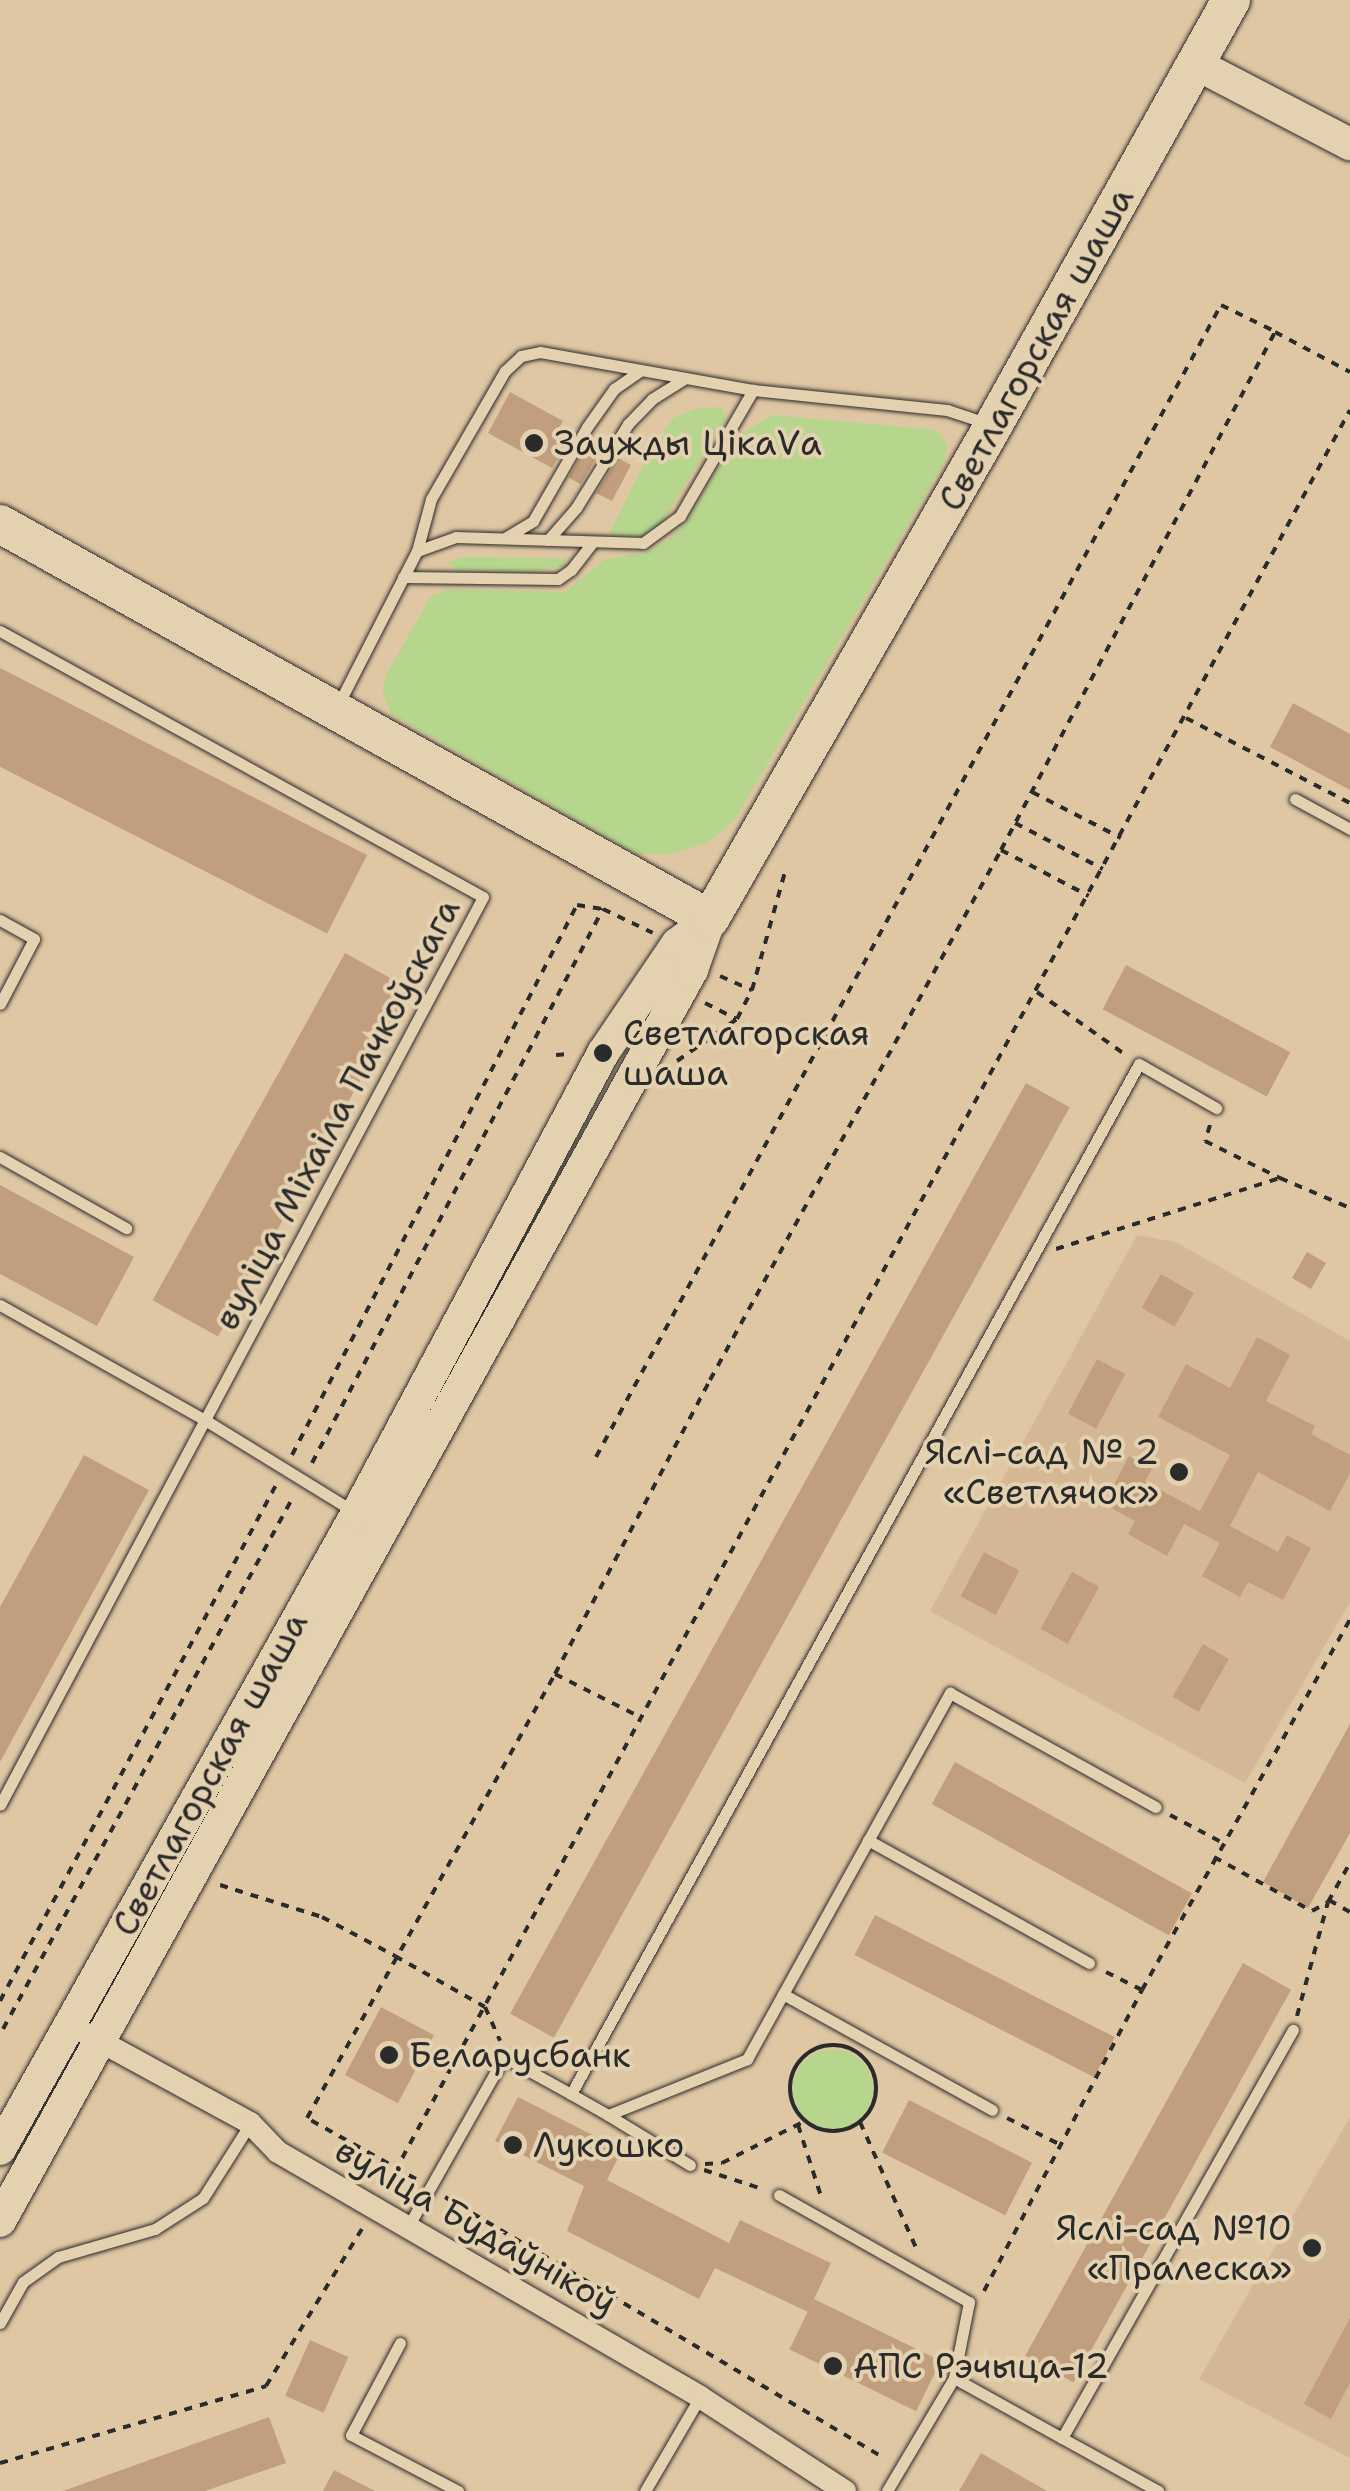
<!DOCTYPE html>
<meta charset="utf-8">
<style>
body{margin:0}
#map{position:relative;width:1350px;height:2491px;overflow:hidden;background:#e0c7a4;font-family:"Shantell Sans",sans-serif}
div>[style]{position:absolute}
.built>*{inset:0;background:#d4b896}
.green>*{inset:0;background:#b6d58d}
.round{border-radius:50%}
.building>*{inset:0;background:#c19e7d;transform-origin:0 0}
.path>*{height:4px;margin-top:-2px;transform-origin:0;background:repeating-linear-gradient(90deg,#2b2b2b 0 8px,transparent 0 16px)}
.path>.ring{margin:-2px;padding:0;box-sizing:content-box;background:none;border:4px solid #2b2b2b;border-radius:50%}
.roads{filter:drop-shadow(0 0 2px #2b2b2b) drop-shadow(0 0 2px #2b2b2b)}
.lane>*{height:11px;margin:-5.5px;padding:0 5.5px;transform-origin:5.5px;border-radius:5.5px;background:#e3d1af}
.street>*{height:22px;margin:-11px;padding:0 11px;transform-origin:11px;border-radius:11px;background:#e3d1af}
.secondary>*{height:32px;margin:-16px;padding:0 16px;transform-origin:16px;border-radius:16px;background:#e3d1af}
.primary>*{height:38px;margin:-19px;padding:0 19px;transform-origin:19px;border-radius:19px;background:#e3d1af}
.dots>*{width:28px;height:28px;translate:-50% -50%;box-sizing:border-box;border:5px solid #e3d1af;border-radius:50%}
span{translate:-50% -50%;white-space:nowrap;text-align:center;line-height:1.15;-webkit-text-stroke:8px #e3d1af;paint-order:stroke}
.street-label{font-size:35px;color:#2b2b2b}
.poi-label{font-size:35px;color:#2b2b2b}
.left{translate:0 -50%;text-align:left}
.right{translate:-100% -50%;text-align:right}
</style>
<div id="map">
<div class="built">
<i style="clip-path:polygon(1137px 1235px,1176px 1242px,1350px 1341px,1350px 1602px,1245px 1783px,930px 1611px)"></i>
<i style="clip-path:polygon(1350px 2117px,1350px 2458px,1199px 2379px)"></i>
</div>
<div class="green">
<i style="clip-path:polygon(722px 407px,726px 418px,658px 529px,645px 537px,609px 534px,650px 451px,673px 418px,698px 408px)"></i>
<i style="clip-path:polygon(773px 415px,936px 430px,947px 444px,945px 461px,734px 821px,708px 842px,672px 854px,637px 854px,391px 714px,383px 694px,385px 677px,431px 596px,448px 589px,565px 592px,605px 559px,647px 552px,670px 539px,689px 518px,738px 435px)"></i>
<i style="clip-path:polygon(463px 557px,546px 558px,566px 559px,564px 566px,535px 571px,455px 570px,448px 562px)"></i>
<i class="round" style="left:793px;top:2049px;width:80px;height:80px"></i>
</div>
<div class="building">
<i style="clip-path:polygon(510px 392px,563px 421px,560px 426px,573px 433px,552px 468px,488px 433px)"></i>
<i style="left:589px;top:442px;width:14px;height:41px;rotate:30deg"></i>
<i style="clip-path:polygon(618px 458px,631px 465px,612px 501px,596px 493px)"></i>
<i style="left:0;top:668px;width:412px;height:88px;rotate:27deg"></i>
<i style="clip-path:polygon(1293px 703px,1350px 734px,1350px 790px,1270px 747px)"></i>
<i style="left:345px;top:953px;width:75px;height:397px;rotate:29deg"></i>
<i style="left:1126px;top:965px;width:186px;height:50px;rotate:28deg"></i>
<i style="left:1026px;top:1083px;width:50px;height:1064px;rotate:29deg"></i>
<i style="clip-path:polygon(0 1185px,134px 1257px,97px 1326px,0 1274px)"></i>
<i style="left:1307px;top:1252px;width:22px;height:30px;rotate:30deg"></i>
<i style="left:1161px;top:1274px;width:38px;height:39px;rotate:30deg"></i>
<i style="clip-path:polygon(1257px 1337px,1290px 1355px,1266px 1401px,1315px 1426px,1311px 1434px,1350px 1455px,1350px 1473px,1330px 1511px,1258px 1472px,1230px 1526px,1278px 1552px,1287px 1535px,1311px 1548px,1283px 1600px,1248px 1582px,1240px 1597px,1202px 1576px,1220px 1543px,1184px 1524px,1167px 1556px,1128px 1534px,1135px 1521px,1104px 1504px,1129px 1456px,1152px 1468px,1145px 1482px,1200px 1511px,1230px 1455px,1158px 1417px,1186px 1364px,1230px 1388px)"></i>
<i style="left:1097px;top:1359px;width:32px;height:62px;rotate:28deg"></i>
<i style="clip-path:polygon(84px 1455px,149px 1490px,0 1762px,0 1607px)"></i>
<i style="left:984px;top:1552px;width:40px;height:50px;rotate:28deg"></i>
<i style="left:1072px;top:1572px;width:31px;height:65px;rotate:29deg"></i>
<i style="left:1203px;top:1644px;width:30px;height:61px;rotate:30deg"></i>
<i style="clip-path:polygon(1350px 1724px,1350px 1833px,1308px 1908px,1263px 1882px)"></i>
<i style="left:955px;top:1762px;width:271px;height:48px;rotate:29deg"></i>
<i style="left:875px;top:1915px;width:269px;height:45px;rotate:27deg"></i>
<i style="left:1243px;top:1963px;width:55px;height:449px;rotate:29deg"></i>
<i style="left:381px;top:2007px;width:60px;height:77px;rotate:28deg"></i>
<i style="clip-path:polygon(518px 2097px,622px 2150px,607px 2180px,729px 2243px,740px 2220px,831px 2263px,808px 2312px,715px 2268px,699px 2299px,567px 2231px,584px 2186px,495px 2141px)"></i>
<i style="left:909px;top:2100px;width:138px;height:59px;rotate:27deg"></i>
<i style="left:814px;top:2299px;width:141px;height:56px;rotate:26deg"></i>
<i style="clip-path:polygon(1350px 2318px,1350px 2383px,1331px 2419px,1304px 2404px)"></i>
<i style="left:310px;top:2340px;width:42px;height:61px;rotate:24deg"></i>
<i style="clip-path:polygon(269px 2417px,286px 2463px,205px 2491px,63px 2491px)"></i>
<i style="clip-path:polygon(981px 2453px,1047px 2491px,959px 2491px)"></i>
<i style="clip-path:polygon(334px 2470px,375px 2491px,323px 2491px)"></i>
</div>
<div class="path">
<i style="left:1186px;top:718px;width:185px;rotate:27.4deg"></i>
<i style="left:1032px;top:792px;width:100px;rotate:27.3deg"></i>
<i style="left:1015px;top:823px;width:99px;rotate:27.6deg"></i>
<i style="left:1001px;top:850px;width:99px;rotate:27.6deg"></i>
<i style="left:720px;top:976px;width:35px;rotate:24deg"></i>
<i style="left:1037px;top:992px;width:110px;rotate:35.4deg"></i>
<i style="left:705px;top:1003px;width:35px;rotate:27deg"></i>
<i style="left:556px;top:1055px;width:13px;rotate:-4deg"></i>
<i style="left:677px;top:1061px;width:73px;rotate:-35deg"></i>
<i style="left:737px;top:1019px;width:33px;rotate:-63deg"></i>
<i style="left:752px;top:990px;width:127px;rotate:-74.4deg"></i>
<i style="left:1210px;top:1125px;width:17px;rotate:107deg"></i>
<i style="left:1205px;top:1141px;width:84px;rotate:26.3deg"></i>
<i style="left:1056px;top:1249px;width:235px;rotate:-17.6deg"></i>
<i style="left:1280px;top:1178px;width:76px;rotate:23.2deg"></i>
<i style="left:292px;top:1455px;width:619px;rotate:-62.61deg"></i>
<i style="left:577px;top:905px;width:26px;rotate:9deg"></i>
<i style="left:603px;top:909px;width:55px;rotate:25.6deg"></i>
<i style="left:596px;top:1457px;width:1311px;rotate:-61.52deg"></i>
<i style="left:1221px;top:305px;width:59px;rotate:26.1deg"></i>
<i style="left:312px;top:1463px;width:626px;rotate:-62.29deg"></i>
<i style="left:555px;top:1674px;width:97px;rotate:26.8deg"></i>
<i style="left:1170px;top:1815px;width:60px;rotate:27.8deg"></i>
<i style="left:1214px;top:1857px;width:112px;rotate:28.9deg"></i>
<i style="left:1312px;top:1911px;width:18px;rotate:-29deg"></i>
<i style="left:220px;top:1885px;width:107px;rotate:17.4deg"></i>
<i style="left:322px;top:1917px;width:83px;rotate:28.1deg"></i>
<i style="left:395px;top:1956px;width:103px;rotate:29.5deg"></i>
<i style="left:485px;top:2007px;width:37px;rotate:66deg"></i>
<i style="left:1329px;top:1900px;width:24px;rotate:30deg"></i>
<i style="left:1106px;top:1972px;width:40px;rotate:26.6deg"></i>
<i style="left:0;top:2001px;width:585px;rotate:-61.86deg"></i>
<i style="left:1297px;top:2016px;width:118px;rotate:-74.8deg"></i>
<i style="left:1328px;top:1902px;width:45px;rotate:-60.6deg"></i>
<i style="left:3px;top:2029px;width:606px;rotate:-61.4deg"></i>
<i class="ring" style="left:790px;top:2045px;width:82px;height:82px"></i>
<i style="left:1007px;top:2118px;width:60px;rotate:26.6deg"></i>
<i style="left:860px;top:2122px;width:140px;rotate:66deg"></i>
<i style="left:798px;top:2125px;width:75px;rotate:72.1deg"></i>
<i style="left:705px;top:2164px;width:17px;rotate:-3deg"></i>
<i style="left:722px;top:2163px;width:93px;rotate:-26.8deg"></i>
<i style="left:704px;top:2170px;width:61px;rotate:18.1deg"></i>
<i style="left:416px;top:2179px;width:125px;rotate:-150.8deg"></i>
<i style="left:307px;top:2118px;width:509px;rotate:-60.81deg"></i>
<i style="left:555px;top:1674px;width:332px;rotate:-62.2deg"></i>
<i style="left:710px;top:1380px;width:605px;rotate:-61.23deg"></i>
<i style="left:1001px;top:850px;width:586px;rotate:-62.12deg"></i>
<i style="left:1275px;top:332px;width:85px;rotate:28.1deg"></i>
<i style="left:387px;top:2186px;width:2020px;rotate:-61.53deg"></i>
<i style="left:445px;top:2197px;width:511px;rotate:30.73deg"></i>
<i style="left:984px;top:2291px;width:340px;rotate:-62.3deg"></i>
<i style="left:1142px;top:1990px;width:425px;rotate:-60.7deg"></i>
<i style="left:0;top:2463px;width:277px;rotate:-16.1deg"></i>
<i style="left:266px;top:2386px;width:184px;rotate:-58.6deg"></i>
</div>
<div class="roads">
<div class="lane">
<i style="left:505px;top:538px;width:33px;rotate:-31deg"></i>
<i style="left:533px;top:521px;width:108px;rotate:-60.1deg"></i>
<i style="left:587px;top:427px;width:47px;rotate:-54.6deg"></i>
<i style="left:614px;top:389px;width:32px;rotate:-35deg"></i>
<i style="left:548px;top:540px;width:43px;rotate:-48.8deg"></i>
<i style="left:576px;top:508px;width:99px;rotate:-58.2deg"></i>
<i style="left:628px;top:424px;width:35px;rotate:-46deg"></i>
<i style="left:652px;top:399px;width:36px;rotate:-32deg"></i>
<i style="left:417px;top:551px;width:54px;rotate:-74.9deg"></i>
<i style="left:431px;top:499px;width:148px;rotate:-60deg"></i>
<i style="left:505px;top:371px;width:22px;rotate:-43deg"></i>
<i style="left:521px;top:356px;width:19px;rotate:-12deg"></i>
<i style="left:540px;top:352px;width:216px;rotate:10.1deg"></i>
<i style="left:753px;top:390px;width:195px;rotate:5.9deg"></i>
<i style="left:947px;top:410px;width:44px;rotate:18.4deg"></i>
<i style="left:403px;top:577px;width:155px;rotate:0.7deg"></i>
<i style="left:558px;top:579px;width:16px;rotate:-35deg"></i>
<i style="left:571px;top:570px;width:34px;rotate:-52deg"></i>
<i style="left:0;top:631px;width:551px;rotate:28.84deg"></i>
<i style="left:483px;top:897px;width:1028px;rotate:118.01deg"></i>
<i style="left:337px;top:707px;width:175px;rotate:-62.9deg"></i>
<i style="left:417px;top:551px;width:41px;rotate:-19.7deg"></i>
<i style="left:456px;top:537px;width:187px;rotate:1.8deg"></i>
<i style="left:643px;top:543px;width:46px;rotate:-36.1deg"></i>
<i style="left:680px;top:516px;width:146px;rotate:-59.9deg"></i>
<i style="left:1295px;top:799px;width:63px;rotate:28.6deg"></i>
<i style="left:0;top:920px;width:39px;rotate:29deg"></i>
<i style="left:34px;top:939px;width:73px;rotate:117.6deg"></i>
<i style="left:0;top:1157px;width:145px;rotate:29.4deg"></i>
<i style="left:0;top:1305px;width:235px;rotate:29.3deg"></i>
<i style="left:205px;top:1420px;width:174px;rotate:31.6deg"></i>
<i style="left:868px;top:1840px;width:253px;rotate:29.1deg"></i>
<i style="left:783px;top:1994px;width:239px;rotate:29deg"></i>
<i style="left:571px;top:2094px;width:43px;rotate:29.6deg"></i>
<i style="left:608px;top:2115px;width:150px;rotate:-21.9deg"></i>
<i style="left:747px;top:2059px;width:419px;rotate:-61deg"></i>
<i style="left:950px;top:1693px;width:235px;rotate:29deg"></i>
<i style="left:608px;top:2115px;width:96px;rotate:31.4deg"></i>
<i style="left:779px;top:2195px;width:218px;rotate:29.4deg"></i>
<i style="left:969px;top:2302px;width:77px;rotate:101.2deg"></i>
<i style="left:954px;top:2378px;width:131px;rotate:120.7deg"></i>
<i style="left:409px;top:2225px;width:193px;rotate:-60.5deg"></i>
<i style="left:504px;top:2057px;width:77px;rotate:28.9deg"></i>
<i style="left:571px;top:2094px;width:1176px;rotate:-61.13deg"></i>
<i style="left:1139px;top:1064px;width:89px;rotate:29.7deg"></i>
<i style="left:0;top:2323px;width:47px;rotate:-60.7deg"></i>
<i style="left:23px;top:2282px;width:43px;rotate:-35.5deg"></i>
<i style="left:58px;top:2257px;width:101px;rotate:-16.1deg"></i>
<i style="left:155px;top:2229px;width:57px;rotate:-32.9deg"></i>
<i style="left:203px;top:2198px;width:88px;rotate:-57.6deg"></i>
<i style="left:400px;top:2343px;width:104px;rotate:118deg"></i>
<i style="left:351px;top:2435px;width:121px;rotate:27.6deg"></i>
<i style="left:954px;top:2378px;width:124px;rotate:29.1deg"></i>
<i style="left:1062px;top:2438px;width:469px;rotate:-60.5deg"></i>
<i style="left:1062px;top:2438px;width:110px;rotate:28.9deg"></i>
<i style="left:645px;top:2491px;width:109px;rotate:-59.7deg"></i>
</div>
<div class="street">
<i style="left:87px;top:2034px;width:186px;rotate:28.6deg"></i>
<i style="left:250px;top:2123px;width:40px;rotate:46deg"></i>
<i style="left:278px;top:2152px;width:488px;rotate:30.1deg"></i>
<i style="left:700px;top:2397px;width:173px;rotate:33deg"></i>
</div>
<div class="secondary">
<i style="left:1196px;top:64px;width:174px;rotate:27.5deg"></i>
<i style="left:0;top:2149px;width:729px;rotate:-60.69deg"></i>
<i style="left:357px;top:1513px;width:522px;rotate:-61.86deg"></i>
<i style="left:603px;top:1053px;width:132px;rotate:-55.8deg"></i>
<i style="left:677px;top:944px;width:41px;rotate:-37.1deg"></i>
<i style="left:0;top:2221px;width:1430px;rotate:-61.05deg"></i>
<i style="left:692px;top:970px;width:54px;rotate:-70.6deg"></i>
</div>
<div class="primary">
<i style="left:0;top:524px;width:812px;rotate:29.09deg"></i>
<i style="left:710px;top:919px;width:568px;rotate:-60.14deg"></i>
<i style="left:993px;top:426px;width:488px;rotate:-60.8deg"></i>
</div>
</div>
<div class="dots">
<i style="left:534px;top:443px;background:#2b2b2b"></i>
<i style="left:603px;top:1053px;background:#2b2b2b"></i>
<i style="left:1179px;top:1472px;background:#2b2b2b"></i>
<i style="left:389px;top:2055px;background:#2b2b2b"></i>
<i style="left:513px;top:2145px;background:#2b2b2b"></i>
<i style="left:1312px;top:2248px;background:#2b2b2b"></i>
<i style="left:833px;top:2366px;background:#2b2b2b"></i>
</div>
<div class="street-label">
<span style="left:1036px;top:349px;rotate:-61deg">Светлагорская шаша</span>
<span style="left:337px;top:1114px;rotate:-62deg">вуліца Міхаіла Пачкоўскага</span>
<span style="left:210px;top:1774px;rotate:-61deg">Светлагорская шаша</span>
<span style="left:476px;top:2226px;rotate:30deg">вуліца Будаўнікоў</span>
</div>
<div class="poi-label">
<span class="left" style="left:554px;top:443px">Заужды ЦікаVа</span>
<span class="left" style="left:623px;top:1053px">Светлагорская<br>шаша</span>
<span class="right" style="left:1159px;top:1472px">Яслі-сад № 2<br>«Светлячок»</span>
<span class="left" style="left:409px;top:2055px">Беларусбанк</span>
<span class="left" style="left:533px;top:2145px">Лукошко</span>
<span class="right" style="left:1292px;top:2248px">Яслі-сад №10<br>«Пралеска»</span>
<span class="left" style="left:853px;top:2366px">АПС Рэчыца-12</span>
</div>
</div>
